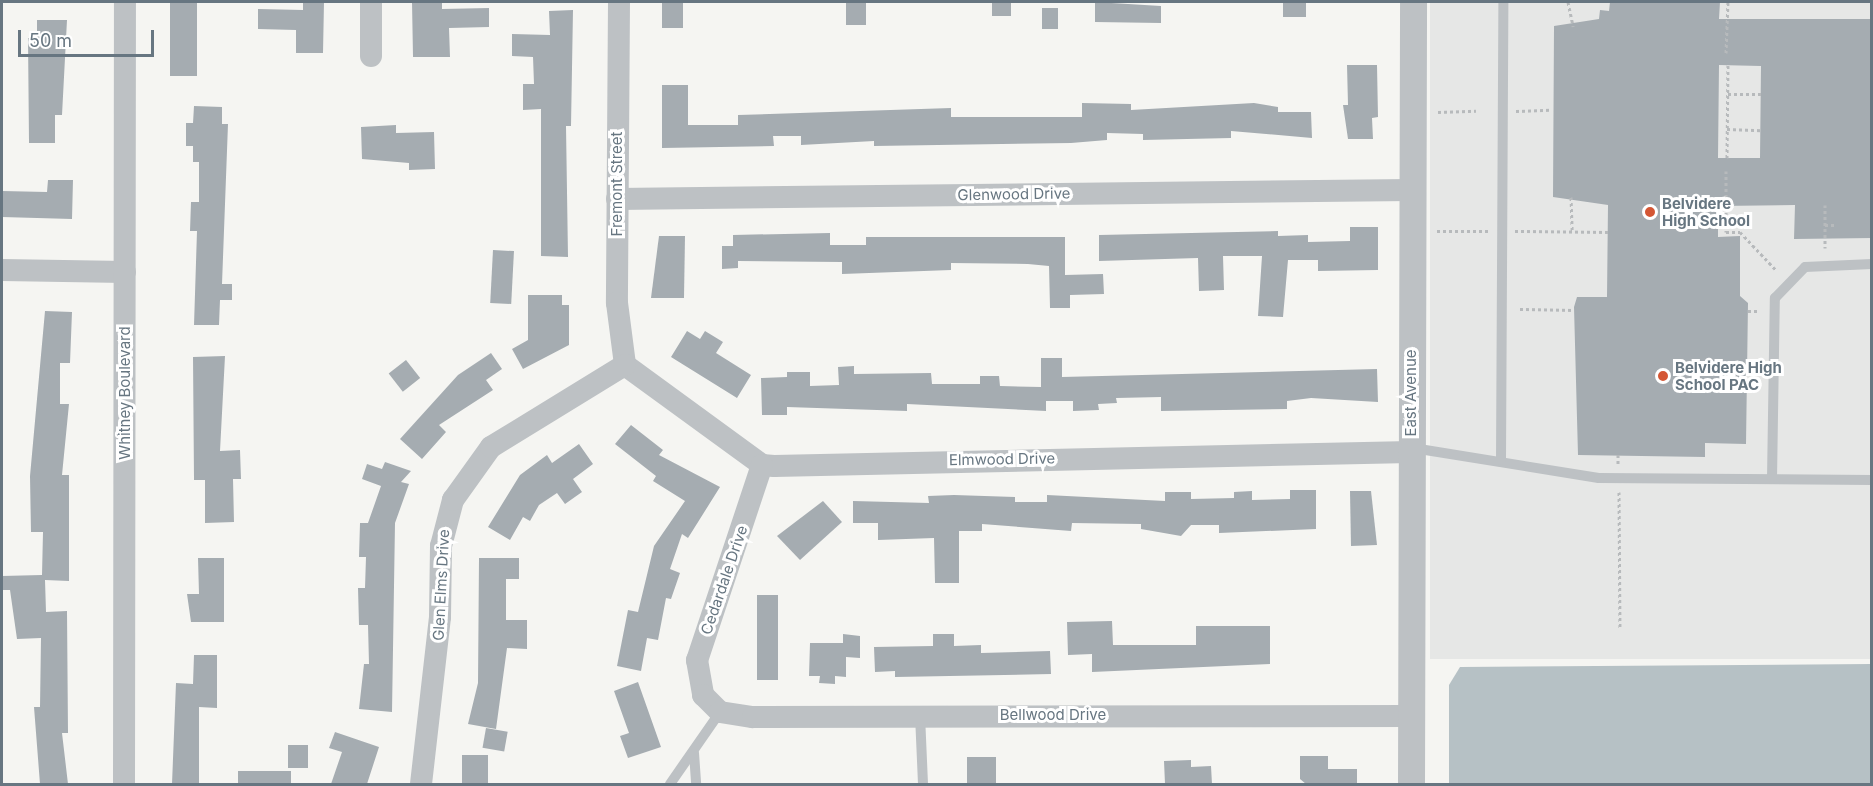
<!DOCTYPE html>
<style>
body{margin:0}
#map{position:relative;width:1873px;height:786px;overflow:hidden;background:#f5f5f2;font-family:Inter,sans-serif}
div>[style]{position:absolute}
.built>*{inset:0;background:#e6e7e6;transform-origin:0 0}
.water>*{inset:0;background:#b6c1c5}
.building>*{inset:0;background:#a5acb1;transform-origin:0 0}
.path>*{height:3px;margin-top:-1.5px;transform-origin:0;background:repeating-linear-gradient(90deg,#b7babc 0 3px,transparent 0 6px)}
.service>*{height:10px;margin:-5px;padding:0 5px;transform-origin:5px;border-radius:5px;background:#bdc1c4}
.minor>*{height:22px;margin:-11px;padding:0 11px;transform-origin:11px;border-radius:11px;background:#bdc1c4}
.tertiary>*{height:27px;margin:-13.5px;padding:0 13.5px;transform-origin:13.5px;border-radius:13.5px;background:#bdc1c4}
.dots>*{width:16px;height:16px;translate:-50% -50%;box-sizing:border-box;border:3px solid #fff;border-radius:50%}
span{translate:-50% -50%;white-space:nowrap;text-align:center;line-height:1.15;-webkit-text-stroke:6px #fff;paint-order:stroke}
.street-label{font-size:15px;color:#677681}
.poi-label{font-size:15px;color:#677681;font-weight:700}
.left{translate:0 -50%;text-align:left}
.frame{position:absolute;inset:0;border:3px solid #677681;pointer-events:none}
.scale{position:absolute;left:18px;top:30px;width:136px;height:27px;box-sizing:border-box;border:3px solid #677681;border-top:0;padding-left:8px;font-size:18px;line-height:21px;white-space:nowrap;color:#677681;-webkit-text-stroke:4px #fff;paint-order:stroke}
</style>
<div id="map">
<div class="built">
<i style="left:1430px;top:2px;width:441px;height:657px"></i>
</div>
<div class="water">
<i style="clip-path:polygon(1871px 664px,1871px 784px,1449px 784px,1449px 685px,1460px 667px)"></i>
</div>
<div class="building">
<i style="left:170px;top:2px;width:27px;height:74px"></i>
<i style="clip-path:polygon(303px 2px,324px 2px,323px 53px,296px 53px,296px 30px,258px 29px,258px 9px,303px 10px)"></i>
<i style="clip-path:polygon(412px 2px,442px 2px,442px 9px,489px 8px,489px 27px,449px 28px,450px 57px,413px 57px)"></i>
<i style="left:662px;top:2px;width:21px;height:26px"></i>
<i style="left:846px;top:2px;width:20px;height:23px"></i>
<i style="left:992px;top:2px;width:19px;height:14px"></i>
<i style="clip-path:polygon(1095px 2px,1161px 6px,1161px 23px,1095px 22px)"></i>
<i style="left:1283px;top:2px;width:23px;height:15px"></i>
<i style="clip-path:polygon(evenodd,1610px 2px,1720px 2px,1719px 19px,1872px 19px,1872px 238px,1794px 239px,1795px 205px,1718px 206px,1718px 237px,1740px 236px,1740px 296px,1748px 303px,1746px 444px,1705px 443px,1705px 457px,1578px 455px,1574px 307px,1577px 297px,1607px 297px,1608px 205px,1553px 197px,1554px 26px,1599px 19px,1600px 10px,1609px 11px,1610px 2px,1719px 65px,1761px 66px,1760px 158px,1718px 158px,1719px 65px)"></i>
<i style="left:1042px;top:8px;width:16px;height:21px"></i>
<i style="clip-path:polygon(573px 10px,571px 126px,566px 126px,568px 257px,541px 256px,541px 109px,523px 110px,523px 84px,534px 84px,533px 57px,512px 56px,512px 34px,550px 35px,549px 11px)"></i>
<i style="clip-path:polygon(37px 20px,67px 20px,62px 115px,55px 115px,55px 143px,29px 143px,28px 38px,37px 38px)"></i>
<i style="clip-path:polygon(1347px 65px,1377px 65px,1378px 117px,1372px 118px,1373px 139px,1348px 139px,1343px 105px,1348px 105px)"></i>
<i style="clip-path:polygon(662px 85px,688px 85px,688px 125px,738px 125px,738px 115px,951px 108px,951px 117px,1082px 117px,1082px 103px,1131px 104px,1131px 110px,1254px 103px,1278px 107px,1278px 112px,1311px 112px,1312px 138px,1231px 131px,1231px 138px,1143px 140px,1143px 134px,1107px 133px,1107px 140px,1071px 143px,874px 146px,874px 141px,801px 145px,801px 136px,773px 136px,774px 146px,662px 148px)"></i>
<i style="clip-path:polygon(194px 106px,222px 107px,222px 124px,228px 124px,222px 284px,232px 284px,232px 300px,220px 300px,219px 325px,194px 325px,197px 231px,190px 231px,191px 202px,199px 202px,199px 162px,193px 162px,193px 146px,186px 146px,186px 123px,193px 123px)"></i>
<i style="clip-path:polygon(396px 125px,396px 133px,434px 132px,435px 169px,409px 170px,409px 163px,362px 159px,361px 127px)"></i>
<i style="clip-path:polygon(48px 180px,73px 180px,72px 219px,2px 217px,2px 191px,47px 192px)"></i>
<i style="clip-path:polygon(1350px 227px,1378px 227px,1378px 270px,1318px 271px,1318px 260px,1288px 260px,1283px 317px,1258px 316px,1262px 256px,1223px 256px,1224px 290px,1199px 291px,1198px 258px,1099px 261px,1099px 235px,1278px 231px,1278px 236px,1308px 235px,1308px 242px,1350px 241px)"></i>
<i style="clip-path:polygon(830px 233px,830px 245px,866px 245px,866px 237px,1065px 237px,1065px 275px,1103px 274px,1104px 294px,1070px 295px,1070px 308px,1050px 308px,1049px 266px,1028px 264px,951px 263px,951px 270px,842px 274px,842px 262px,738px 261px,738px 268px,722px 269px,722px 246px,733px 246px,733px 235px)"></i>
<i style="clip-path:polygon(659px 236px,685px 236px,684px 298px,651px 298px)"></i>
<i style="left:493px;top:250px;width:21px;height:53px;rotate:3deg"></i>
<i style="clip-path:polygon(528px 295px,562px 295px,562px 305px,569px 305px,569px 345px,523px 369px,512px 349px,528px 340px)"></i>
<i style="clip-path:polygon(45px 311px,72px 312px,70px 363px,60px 363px,60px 404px,69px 404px,62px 475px,69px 475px,69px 581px,45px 580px,46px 612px,67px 611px,68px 733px,62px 733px,68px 784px,40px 784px,34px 707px,40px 707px,41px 638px,17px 639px,10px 590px,2px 590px,2px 576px,42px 575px,43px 532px,31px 532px,30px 476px)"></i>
<i style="clip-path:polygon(687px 331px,700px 339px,705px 331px,723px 342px,716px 353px,751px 375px,737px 398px,671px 357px)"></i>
<i style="clip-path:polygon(491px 353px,502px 369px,486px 380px,493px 390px,439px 425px,446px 432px,422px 459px,400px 439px,458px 375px)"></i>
<i style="clip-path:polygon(225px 356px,220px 451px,240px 450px,241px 479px,233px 479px,234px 522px,205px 523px,205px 480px,194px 480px,193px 357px)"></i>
<i style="clip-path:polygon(1041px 358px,1062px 358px,1062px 377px,1377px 369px,1378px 402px,1311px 398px,1287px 401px,1287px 409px,1161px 411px,1161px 397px,1116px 398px,1117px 403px,1098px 404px,1099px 410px,1073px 411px,1073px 401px,1046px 401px,1046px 411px,907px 404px,907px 411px,787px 407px,787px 415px,762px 415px,761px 378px,787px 377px,787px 372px,810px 372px,810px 386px,839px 385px,838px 367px,854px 366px,854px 374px,931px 373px,932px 384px,980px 384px,980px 376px,999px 376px,1000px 386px,1041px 387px)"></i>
<i style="left:406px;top:360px;width:23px;height:22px;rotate:52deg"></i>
<i style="clip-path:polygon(631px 425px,663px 450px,659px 455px,720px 487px,688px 538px,682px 534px,670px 569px,680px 573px,671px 599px,666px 598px,658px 640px,647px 638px,641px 671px,617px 666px,628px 610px,638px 612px,654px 546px,685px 501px,653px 481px,656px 476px,615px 444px)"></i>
<i style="clip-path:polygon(579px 444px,593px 464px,573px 479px,582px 492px,565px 504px,557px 493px,539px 505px,530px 521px,523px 517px,510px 540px,488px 527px,520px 475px,547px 455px,552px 463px)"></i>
<i style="clip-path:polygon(385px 462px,411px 471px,401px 482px,409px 484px,395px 523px,392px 712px,359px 709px,364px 664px,369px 664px,368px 625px,359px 625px,358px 588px,365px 588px,366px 557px,359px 557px,360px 523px,368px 523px,381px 486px,362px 479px,367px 464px,382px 469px)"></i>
<i style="clip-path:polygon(1290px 490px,1316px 490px,1316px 529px,1219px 533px,1219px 525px,1191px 525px,1181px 536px,1141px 529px,1141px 524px,1072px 523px,1071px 531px,982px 524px,982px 531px,959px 531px,959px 583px,935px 583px,934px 538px,878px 540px,878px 523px,853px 523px,853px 501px,929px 503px,928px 496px,954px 495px,1015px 497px,1015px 502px,1047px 502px,1047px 495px,1165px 501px,1165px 492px,1191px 492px,1191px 499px,1234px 498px,1234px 492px,1252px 491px,1252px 500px,1290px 499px)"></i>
<i style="clip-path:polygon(1350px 491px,1371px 491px,1377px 545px,1351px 546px)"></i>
<i style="clip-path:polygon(823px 501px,842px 522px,800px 560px,777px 536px)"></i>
<i style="clip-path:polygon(198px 558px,224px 558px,224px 622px,191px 622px,187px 594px,199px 594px)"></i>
<i style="clip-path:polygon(479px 558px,519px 558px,519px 579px,506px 579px,506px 620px,527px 620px,527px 649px,507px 648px,496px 729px,468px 724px,478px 683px)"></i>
<i style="left:757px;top:595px;width:21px;height:85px"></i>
<i style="clip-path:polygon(1112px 621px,1113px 645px,1196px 645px,1196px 626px,1270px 626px,1270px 664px,1092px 672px,1092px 654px,1068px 655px,1067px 622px)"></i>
<i style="clip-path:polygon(843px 634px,860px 636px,860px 658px,846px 657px,846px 677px,835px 676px,835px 684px,819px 683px,820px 676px,809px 676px,810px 643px,843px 643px)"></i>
<i style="clip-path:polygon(933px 634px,954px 634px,954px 646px,981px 645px,981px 653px,1050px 651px,1051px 674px,895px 677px,895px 671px,875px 672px,874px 647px,933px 646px)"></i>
<i style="clip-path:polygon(194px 655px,217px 655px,217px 708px,199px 707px,199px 784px,172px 784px,176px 683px,193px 684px)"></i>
<i style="clip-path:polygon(638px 682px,661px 747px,628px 758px,620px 736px,629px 733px,614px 691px)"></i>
<i style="left:486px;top:728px;width:22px;height:20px;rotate:10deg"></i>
<i style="clip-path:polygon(335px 732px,379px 747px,367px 784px,331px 784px,342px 752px,329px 748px)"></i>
<i style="left:288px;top:745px;width:20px;height:23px"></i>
<i style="left:462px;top:755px;width:26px;height:29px"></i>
<i style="clip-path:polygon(1300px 756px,1328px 756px,1328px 769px,1357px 769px,1357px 784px,1306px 784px,1300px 779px)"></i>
<i style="left:967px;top:757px;width:29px;height:27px"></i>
<i style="clip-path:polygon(1191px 760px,1191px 767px,1211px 766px,1212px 784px,1165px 784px,1164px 761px)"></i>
<i style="left:238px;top:771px;width:53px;height:13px"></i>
</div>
<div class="path">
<i style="left:1568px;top:2px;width:25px;rotate:78deg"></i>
<i style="left:1726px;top:53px;width:51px;rotate:-87.8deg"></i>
<i style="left:1728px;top:94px;width:33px"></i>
<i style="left:1516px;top:111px;width:34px;rotate:-2deg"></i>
<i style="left:1438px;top:112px;width:38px;rotate:-2deg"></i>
<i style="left:1727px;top:129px;width:34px;rotate:2deg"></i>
<i style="left:1727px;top:158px;width:93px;rotate:-89.4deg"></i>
<i style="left:1726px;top:171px;width:61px;rotate:90deg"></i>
<i style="left:1726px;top:232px;width:14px"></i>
<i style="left:1740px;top:232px;width:52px;rotate:46.5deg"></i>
<i style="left:1571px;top:197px;width:35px;rotate:88deg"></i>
<i style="left:1825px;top:205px;width:43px;rotate:90deg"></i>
<i style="left:1825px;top:225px;width:11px"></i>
<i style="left:1437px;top:231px;width:52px"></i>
<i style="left:1515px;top:231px;width:93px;rotate:0.6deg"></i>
<i style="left:1520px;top:309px;width:54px;rotate:1.1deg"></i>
<i style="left:1748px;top:311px;width:11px"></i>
<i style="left:1744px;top:365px;width:16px"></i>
<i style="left:1618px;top:454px;width:10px;rotate:90deg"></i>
<i style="left:1619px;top:492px;width:136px;rotate:89.6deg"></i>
</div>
<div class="service">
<i style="left:1413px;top:448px;width:188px;rotate:9.2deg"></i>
<i style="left:1599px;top:478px;width:273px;rotate:0.4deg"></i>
<i style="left:1501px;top:460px;width:458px;rotate:-89.7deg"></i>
<i style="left:1772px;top:479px;width:181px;rotate:-89.1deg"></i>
<i style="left:1775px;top:298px;width:43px;rotate:-45.9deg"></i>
<i style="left:1805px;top:267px;width:67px;rotate:-2.6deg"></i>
<i style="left:920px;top:715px;width:69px;rotate:87.5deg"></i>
<i style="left:694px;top:753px;width:31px;rotate:86deg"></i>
<i style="left:670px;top:784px;width:88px;rotate:-55.2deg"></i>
</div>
<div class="minor">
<i style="left:371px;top:2px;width:54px;rotate:90deg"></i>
<i style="left:619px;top:2px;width:301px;rotate:90.4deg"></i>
<i style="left:617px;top:303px;width:63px;rotate:82.6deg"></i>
<i style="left:617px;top:199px;width:794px;rotate:-0.65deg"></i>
<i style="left:2px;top:270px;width:123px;rotate:0.9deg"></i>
<i style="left:625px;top:365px;width:170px;rotate:36.1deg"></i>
<i style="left:762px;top:465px;width:12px;rotate:5deg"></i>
<i style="left:774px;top:466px;width:637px;rotate:-1.26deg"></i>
<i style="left:762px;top:465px;width:206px;rotate:108.4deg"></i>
<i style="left:697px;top:660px;width:36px;rotate:80deg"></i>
<i style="left:703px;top:695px;width:24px;rotate:45deg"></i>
<i style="left:720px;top:712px;width:33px;rotate:9deg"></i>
<i style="left:753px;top:717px;width:658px;rotate:-0.09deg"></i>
<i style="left:124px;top:784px;width:782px;rotate:-89.93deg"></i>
<i style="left:421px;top:784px;width:168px;rotate:-83.5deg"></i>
<i style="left:440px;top:617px;width:71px;rotate:-89.2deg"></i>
<i style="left:441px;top:546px;width:48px;rotate:-75.4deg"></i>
<i style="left:453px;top:500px;width:65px;rotate:-54.4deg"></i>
<i style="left:491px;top:447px;width:157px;rotate:-31.5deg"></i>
</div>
<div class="tertiary">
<i style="left:1411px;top:784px;width:782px;rotate:-89.85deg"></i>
</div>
<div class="dots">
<i style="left:1650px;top:212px;background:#d45634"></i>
<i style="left:1663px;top:376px;background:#d45634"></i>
</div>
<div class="street-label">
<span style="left:617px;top:184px;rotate:-90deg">Fremont Street</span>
<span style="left:1014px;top:194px;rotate:-1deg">Glenwood Drive</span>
<span style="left:125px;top:393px;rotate:-90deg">Whitney Boulevard</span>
<span style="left:1411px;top:393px;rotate:-90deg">East Avenue</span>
<span style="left:1002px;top:459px;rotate:-1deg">Elmwood Drive</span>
<span style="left:724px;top:580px;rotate:-71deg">Cedardale Drive</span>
<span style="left:441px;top:585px;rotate:-87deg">Glen Elms Drive</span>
<span style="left:1053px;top:715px">Bellwood Drive</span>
</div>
<div class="poi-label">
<span class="left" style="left:1662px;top:212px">Belvidere<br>High School</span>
<span class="left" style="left:1675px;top:376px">Belvidere High<br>School PAC</span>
</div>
<div class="frame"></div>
<div class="scale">50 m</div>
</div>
